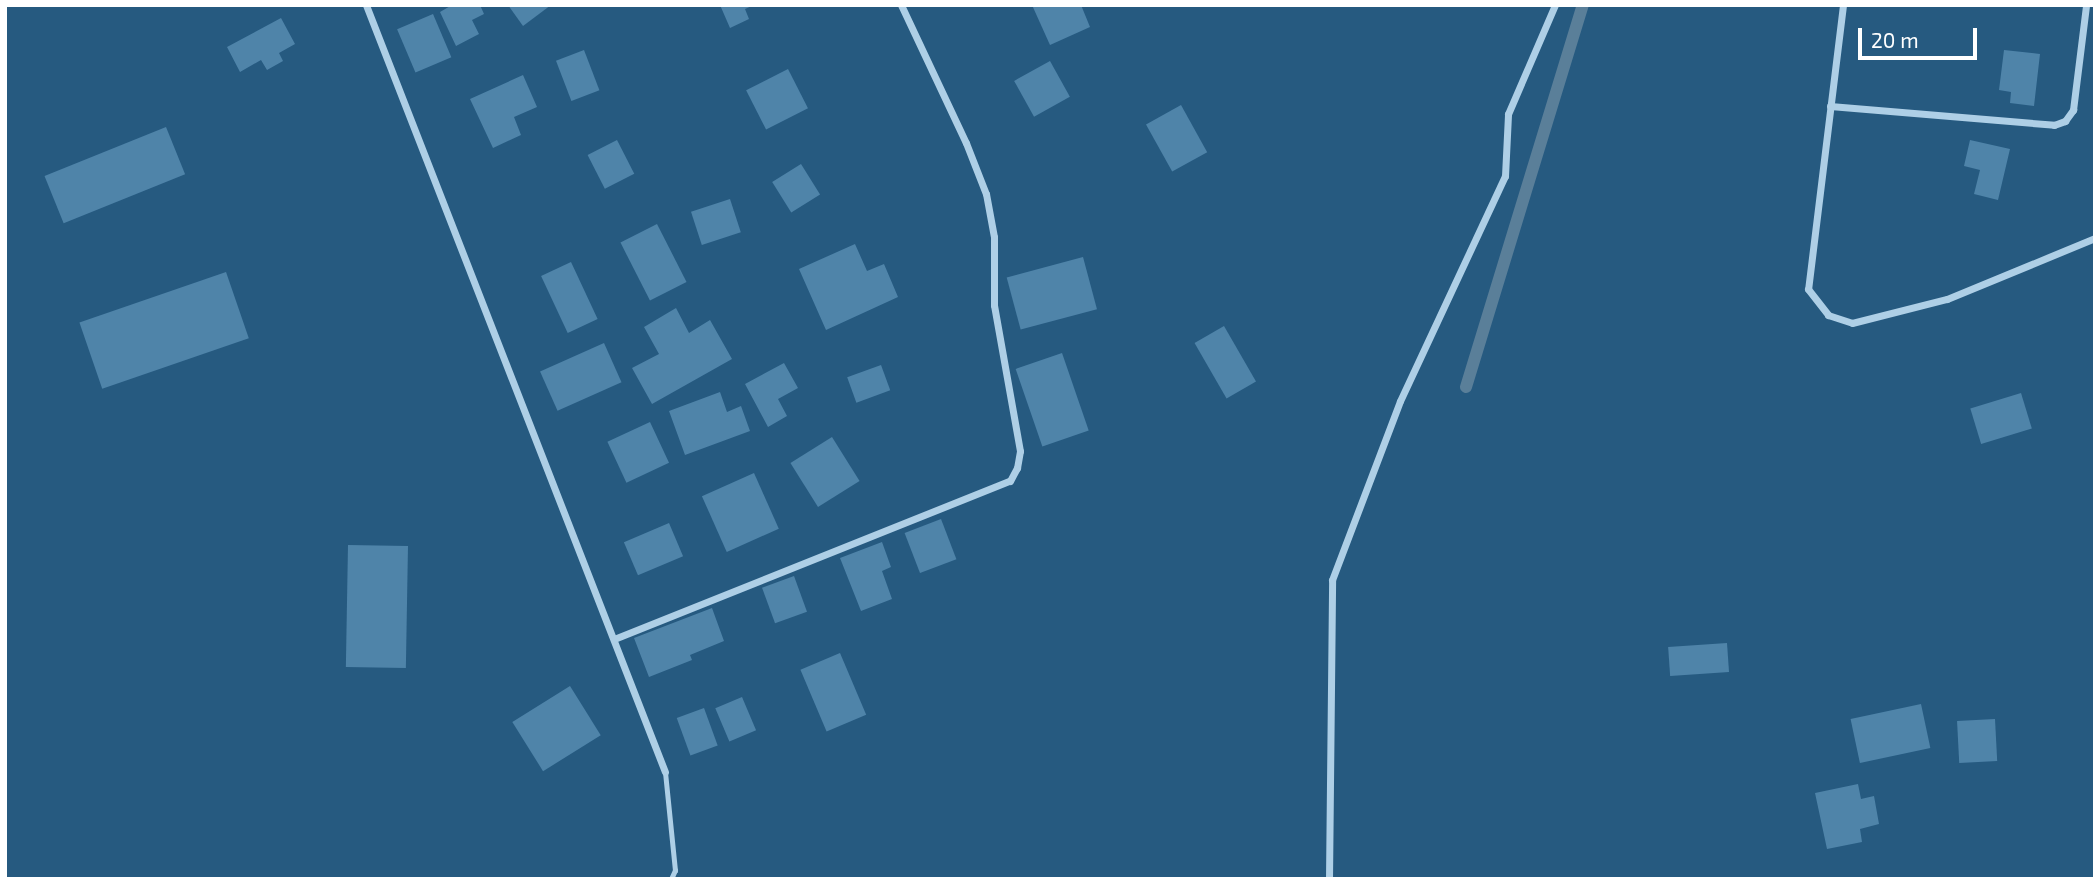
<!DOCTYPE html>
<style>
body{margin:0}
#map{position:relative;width:2100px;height:884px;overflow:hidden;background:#265a80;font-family:"Exo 2",sans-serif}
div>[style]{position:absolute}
.stream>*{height:12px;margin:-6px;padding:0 6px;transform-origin:6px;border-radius:6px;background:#5a7f99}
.building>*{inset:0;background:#4f84a9;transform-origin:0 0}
.service>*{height:5px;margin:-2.5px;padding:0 2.5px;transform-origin:2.5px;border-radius:2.5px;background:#aecfe6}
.minor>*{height:7px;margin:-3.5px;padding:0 3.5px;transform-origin:3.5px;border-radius:3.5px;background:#aecfe6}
span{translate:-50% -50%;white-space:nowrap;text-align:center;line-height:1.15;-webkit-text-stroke:6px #265a80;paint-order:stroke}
.frame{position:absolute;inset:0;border:7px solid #fff;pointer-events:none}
.scale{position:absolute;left:1858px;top:28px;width:119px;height:32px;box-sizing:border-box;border:4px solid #fff;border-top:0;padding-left:9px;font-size:21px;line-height:24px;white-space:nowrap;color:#fff;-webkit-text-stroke:5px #265a80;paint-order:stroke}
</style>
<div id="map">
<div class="stream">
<i style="left:1466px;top:387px;width:400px;rotate:-73deg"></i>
</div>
<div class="building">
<i style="clip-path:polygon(452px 5px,480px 5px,484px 14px,472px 20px,479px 34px,456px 46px,440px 12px)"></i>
<i style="clip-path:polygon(508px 5px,551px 5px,523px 26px)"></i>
<i style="clip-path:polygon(720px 5px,754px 5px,745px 9px,749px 19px,730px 28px)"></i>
<i style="clip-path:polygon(1032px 5px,1081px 5px,1090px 27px,1050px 45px)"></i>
<i style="left:433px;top:14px;width:47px;height:39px;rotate:67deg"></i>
<i style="clip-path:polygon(281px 18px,295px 44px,279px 53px,283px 61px,267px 70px,261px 60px,240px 72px,227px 47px)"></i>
<i style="left:584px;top:50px;width:43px;height:30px;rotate:69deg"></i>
<i style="clip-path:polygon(2004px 50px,2040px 54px,2034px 106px,2010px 103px,2011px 92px,1999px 90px)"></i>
<i style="left:1050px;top:61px;width:41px;height:41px;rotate:61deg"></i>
<i style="left:788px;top:69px;width:44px;height:47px;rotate:63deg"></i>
<i style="clip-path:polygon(523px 75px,537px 107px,514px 117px,521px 135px,493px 148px,470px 99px)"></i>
<i style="left:1181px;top:105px;width:54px;height:40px;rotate:61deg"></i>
<i style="left:166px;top:127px;width:51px;height:131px;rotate:68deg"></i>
<i style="left:617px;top:140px;width:38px;height:33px;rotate:63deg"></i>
<i style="clip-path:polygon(1970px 140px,2010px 149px,1998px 200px,1974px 194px,1980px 170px,1964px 166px)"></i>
<i style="left:801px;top:164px;width:36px;height:34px;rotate:58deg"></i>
<i style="left:730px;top:199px;width:35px;height:41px;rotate:72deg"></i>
<i style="left:657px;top:224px;width:65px;height:41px;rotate:63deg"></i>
<i style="clip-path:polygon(855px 244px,867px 271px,884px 264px,898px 297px,826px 330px,799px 269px)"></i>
<i style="left:1083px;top:257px;width:54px;height:79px;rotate:75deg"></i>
<i style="left:571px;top:262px;width:63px;height:33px;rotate:65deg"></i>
<i style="left:226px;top:272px;width:70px;height:155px;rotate:71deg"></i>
<i style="clip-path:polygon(676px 308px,689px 333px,710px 320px,732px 359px,652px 404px,632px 368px,659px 354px,644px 327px)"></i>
<i style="left:1224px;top:326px;width:64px;height:34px;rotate:60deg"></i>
<i style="left:604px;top:343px;width:43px;height:70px;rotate:66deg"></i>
<i style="left:1062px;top:353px;width:82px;height:49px;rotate:71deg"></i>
<i style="clip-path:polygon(784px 363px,798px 388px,778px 399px,787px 416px,768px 427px,745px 384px)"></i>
<i style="left:881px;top:365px;width:27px;height:36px;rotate:70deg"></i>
<i style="clip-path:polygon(720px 392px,727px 412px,741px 406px,750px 431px,685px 455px,669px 411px)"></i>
<i style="left:2021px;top:393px;width:37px;height:53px;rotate:73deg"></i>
<i style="left:650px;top:422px;width:45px;height:47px;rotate:65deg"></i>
<i style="left:832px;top:437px;width:52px;height:49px;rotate:58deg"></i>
<i style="left:754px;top:473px;width:61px;height:57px;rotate:66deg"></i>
<i style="left:941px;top:519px;width:43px;height:39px;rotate:69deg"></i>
<i style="left:669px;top:523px;width:36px;height:49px;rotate:67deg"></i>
<i style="clip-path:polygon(882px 542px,891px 567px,882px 571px,892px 599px,861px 611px,840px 558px)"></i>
<i style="left:348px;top:545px;width:60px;height:122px;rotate:1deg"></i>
<i style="left:794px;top:576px;width:38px;height:34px;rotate:70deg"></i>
<i style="clip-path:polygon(712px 608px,724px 641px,690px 655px,692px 660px,649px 677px,634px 638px)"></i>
<i style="left:1727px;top:643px;width:29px;height:59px;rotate:86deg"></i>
<i style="left:840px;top:653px;width:67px;height:43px;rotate:67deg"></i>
<i style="left:570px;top:686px;width:58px;height:68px;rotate:58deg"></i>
<i style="left:742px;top:697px;width:36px;height:29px;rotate:67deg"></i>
<i style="left:1921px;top:704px;width:45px;height:72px;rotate:78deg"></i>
<i style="left:704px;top:708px;width:40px;height:29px;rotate:70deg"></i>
<i style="left:1995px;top:719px;width:42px;height:38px;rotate:87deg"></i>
<i style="clip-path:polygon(1858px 784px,1861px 799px,1874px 796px,1879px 824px,1860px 829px,1862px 842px,1827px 849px,1815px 793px)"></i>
</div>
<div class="service">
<i style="left:665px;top:772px;width:99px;rotate:84.2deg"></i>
<i style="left:675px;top:870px;width:10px;rotate:114deg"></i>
</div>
<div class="minor">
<i style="left:366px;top:5px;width:823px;rotate:68.7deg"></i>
<i style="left:1843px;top:5px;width:286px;rotate:97deg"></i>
<i style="left:1808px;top:289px;width:33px;rotate:52deg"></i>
<i style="left:1828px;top:315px;width:25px;rotate:18deg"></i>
<i style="left:1852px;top:323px;width:98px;rotate:-14.2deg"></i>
<i style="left:1947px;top:299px;width:160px;rotate:-22.4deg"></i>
<i style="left:1830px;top:106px;width:225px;rotate:4.8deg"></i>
<i style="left:2054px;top:125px;width:12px;rotate:-20deg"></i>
<i style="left:2065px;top:121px;width:14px;rotate:-54deg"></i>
<i style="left:2073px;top:110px;width:106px;rotate:-82.9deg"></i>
<i style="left:614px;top:639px;width:426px;rotate:-21.8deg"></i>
<i style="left:1010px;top:481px;width:15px;rotate:-62deg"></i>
<i style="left:1017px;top:468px;width:17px;rotate:-80deg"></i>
<i style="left:1020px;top:451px;width:148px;rotate:-100.1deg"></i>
<i style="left:994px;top:305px;width:68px;rotate:-90deg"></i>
<i style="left:994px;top:237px;width:44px;rotate:-100.5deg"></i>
<i style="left:986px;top:194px;width:55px;rotate:-111.4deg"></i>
<i style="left:966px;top:143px;width:153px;rotate:-115.2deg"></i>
<i style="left:1329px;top:879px;width:299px;rotate:-89.4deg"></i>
<i style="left:1332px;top:580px;width:191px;rotate:-69.2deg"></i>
<i style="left:1400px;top:401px;width:248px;rotate:-65deg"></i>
<i style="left:1505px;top:176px;width:62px;rotate:-87.2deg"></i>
<i style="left:1508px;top:114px;width:119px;rotate:-66.7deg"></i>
</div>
<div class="frame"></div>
<div class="scale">20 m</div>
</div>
